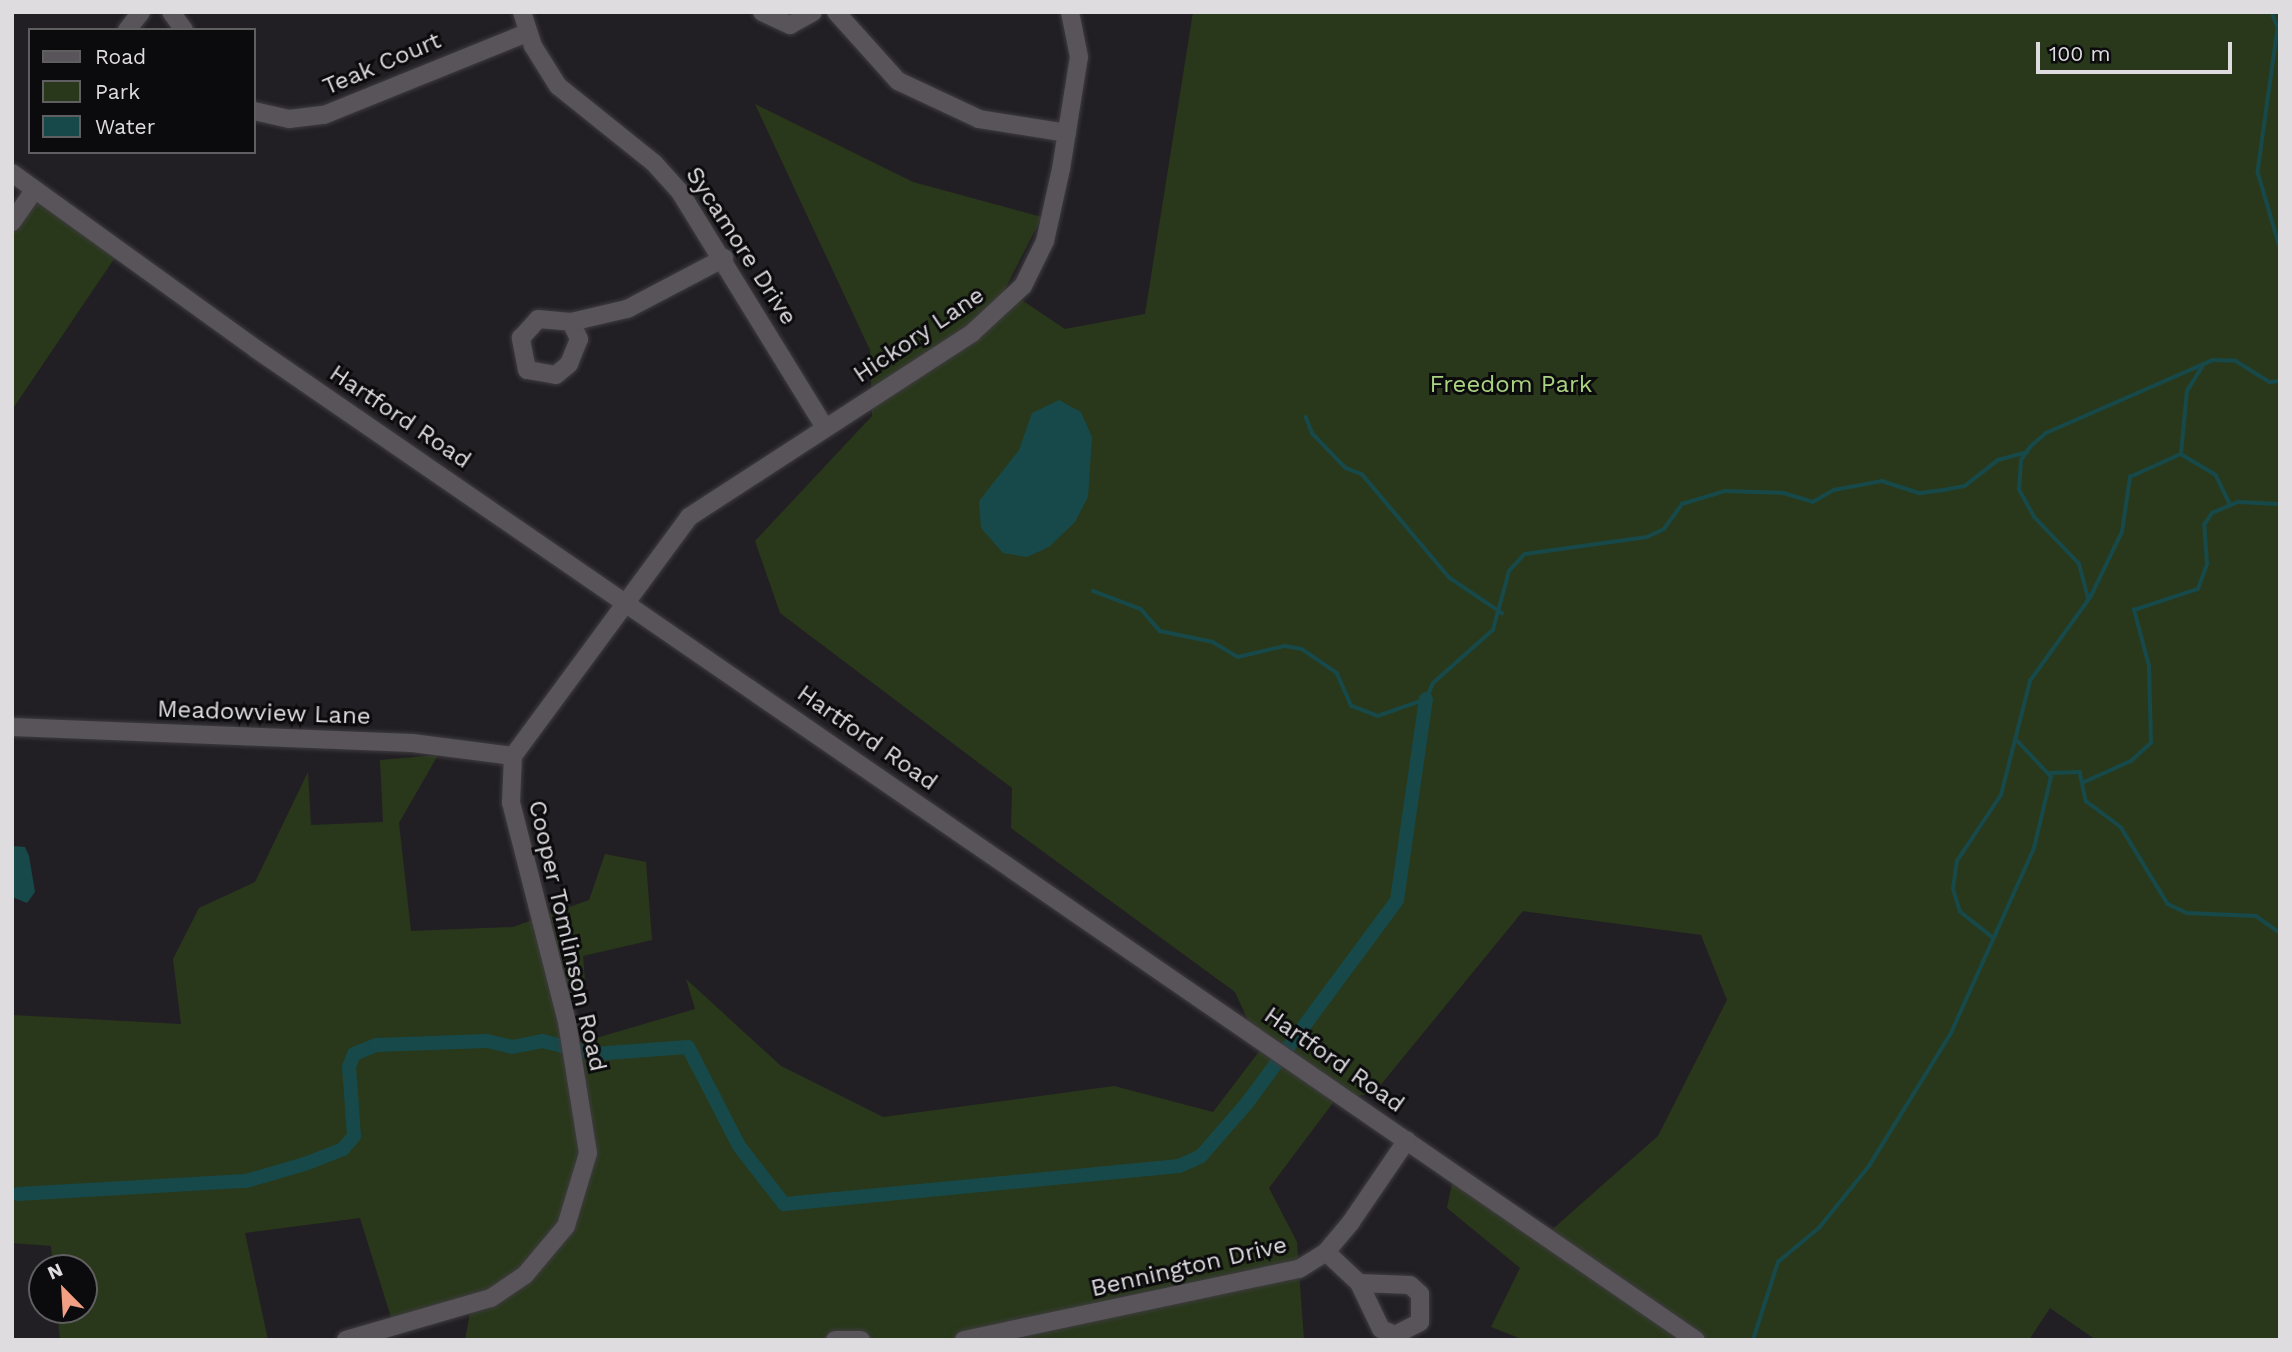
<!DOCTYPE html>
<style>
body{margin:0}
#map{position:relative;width:2292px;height:1352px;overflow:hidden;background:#221f24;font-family:"Work Sans",sans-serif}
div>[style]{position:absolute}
.green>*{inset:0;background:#29381a}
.water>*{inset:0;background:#17494a}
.stream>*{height:3.5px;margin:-1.75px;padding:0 1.75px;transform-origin:1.75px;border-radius:1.75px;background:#17494a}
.canal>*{height:14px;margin:-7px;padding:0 7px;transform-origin:7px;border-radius:7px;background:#17494a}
.roads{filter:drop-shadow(0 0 2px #3e3c3f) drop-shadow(0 0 2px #3e3c3f)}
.minor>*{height:18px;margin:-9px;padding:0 9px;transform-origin:9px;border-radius:9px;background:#58545a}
span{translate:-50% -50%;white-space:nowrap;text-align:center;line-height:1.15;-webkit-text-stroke:6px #0b0a0c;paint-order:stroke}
.street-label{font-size:24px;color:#dedcdf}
.park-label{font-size:24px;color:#aad381}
.frame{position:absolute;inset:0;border:14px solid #dedcdf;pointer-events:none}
.legend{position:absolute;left:28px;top:28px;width:228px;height:126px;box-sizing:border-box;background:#0b0a0c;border:2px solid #5f5e60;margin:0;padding:9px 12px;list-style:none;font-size:21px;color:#dedcdf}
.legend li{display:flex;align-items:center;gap:14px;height:35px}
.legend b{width:35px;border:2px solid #5f5e60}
.north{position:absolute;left:28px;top:1254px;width:70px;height:70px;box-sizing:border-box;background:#0b0a0c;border:2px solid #5f5e60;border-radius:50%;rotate:336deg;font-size:19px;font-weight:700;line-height:28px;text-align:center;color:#dedcdf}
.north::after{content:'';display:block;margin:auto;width:24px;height:32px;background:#f39f84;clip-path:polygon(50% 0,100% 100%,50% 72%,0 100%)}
.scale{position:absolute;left:2036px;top:42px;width:196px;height:32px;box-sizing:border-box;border:4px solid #dedcdf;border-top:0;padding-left:9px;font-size:21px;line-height:24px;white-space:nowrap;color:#dedcdf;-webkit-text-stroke:5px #0b0a0c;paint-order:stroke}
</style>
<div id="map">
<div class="green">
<i style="clip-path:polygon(1193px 12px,2280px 12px,2280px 1340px,2096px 1340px,2050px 1308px,2029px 1340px,1524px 1340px,1491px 1327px,1520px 1268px,1447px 1208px,1452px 1183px,1538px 1242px,1658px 1136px,1727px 1000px,1701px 935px,1523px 911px,1374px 1093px,1335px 1100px,1269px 1188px,1297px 1242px,1304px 1340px,465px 1340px,470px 1313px,395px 1330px,360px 1218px,245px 1233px,268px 1340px,60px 1340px,57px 1310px,84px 1310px,84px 1268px,53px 1268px,51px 1246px,12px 1243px,12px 1015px,181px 1024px,173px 959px,199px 908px,255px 882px,308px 772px,311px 825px,383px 822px,380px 760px,438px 755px,399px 823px,411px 931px,513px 927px,589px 900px,605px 854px,646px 862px,652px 940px,583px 956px,586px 994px,559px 1001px,569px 1046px,695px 1009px,686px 979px,781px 1066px,883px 1117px,1114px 1086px,1213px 1112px,1261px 1049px,1235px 992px,1011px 828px,1012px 788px,780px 613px,755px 541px,872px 416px,870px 350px,755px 104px,913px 182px,1042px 217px,1005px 289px,1065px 329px,1145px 314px)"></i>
<i style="clip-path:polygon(37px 198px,116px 256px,12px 410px,12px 230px)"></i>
</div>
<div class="water">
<i style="clip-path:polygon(1059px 400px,1081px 412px,1092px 437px,1088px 497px,1075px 522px,1049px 547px,1027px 557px,1003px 553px,981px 528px,979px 501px,1019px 450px,1032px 413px)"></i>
<i style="clip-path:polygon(12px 846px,25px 847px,29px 856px,35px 892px,27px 903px,12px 897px)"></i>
</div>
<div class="stream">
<i style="left:2272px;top:12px;width:17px;rotate:69deg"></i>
<i style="left:2278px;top:28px;width:145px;rotate:97.9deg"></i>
<i style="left:2258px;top:172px;width:78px;rotate:73.7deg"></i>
<i style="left:1306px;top:417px;width:18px;rotate:68deg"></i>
<i style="left:1313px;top:434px;width:47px;rotate:45.9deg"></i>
<i style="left:1346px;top:468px;width:17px;rotate:21deg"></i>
<i style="left:1362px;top:474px;width:136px;rotate:49.8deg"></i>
<i style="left:1450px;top:578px;width:63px;rotate:33.9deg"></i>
<i style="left:2181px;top:454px;width:41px;rotate:31deg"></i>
<i style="left:2216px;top:475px;width:32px;rotate:64deg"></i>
<i style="left:1093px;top:591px;width:51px;rotate:20.6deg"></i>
<i style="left:1141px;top:609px;width:29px;rotate:49deg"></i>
<i style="left:1160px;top:631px;width:54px;rotate:11.7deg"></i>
<i style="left:1213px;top:642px;width:29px;rotate:31deg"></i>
<i style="left:1238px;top:657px;width:48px;rotate:-13.2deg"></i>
<i style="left:1285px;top:646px;width:17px;rotate:10deg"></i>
<i style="left:1302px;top:649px;width:42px;rotate:34.4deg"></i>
<i style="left:1337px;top:673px;width:36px;rotate:66deg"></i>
<i style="left:1352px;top:706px;width:28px;rotate:21deg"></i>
<i style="left:1378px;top:716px;width:51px;rotate:-19.5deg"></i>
<i style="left:1426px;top:699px;width:17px;rotate:-66deg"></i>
<i style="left:1433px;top:683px;width:80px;rotate:-41.5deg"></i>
<i style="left:1493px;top:630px;width:61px;rotate:-74.8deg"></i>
<i style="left:1509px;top:571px;width:23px;rotate:-47deg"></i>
<i style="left:1525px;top:554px;width:123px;rotate:-7.9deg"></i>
<i style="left:1647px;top:537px;width:19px;rotate:-25deg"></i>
<i style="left:1664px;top:529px;width:31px;rotate:-54deg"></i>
<i style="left:1682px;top:504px;width:45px;rotate:-16.8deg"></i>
<i style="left:1725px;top:491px;width:59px;rotate:1.9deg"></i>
<i style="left:1784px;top:493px;width:30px;rotate:17deg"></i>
<i style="left:1813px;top:502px;width:24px;rotate:-30deg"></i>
<i style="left:1834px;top:490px;width:49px;rotate:-10.6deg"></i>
<i style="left:1882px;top:481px;width:40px;rotate:18deg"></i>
<i style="left:1920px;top:493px;width:24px;rotate:-7deg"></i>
<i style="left:1944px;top:490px;width:21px;rotate:-11deg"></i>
<i style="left:1965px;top:486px;width:42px;rotate:-38.2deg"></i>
<i style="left:1998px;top:460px;width:30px;rotate:-15deg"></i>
<i style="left:2088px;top:598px;width:35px;rotate:-105deg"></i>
<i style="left:2079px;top:564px;width:65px;rotate:-133.8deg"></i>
<i style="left:2034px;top:517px;width:31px;rotate:-119deg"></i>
<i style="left:2019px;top:490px;width:30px;rotate:-86deg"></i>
<i style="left:2021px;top:460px;width:16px;rotate:-55deg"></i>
<i style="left:2030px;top:447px;width:21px;rotate:-41deg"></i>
<i style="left:2046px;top:433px;width:182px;rotate:-23.6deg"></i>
<i style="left:2213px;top:360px;width:23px;rotate:2deg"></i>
<i style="left:2236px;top:361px;width:40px;rotate:32deg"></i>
<i style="left:2270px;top:382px;width:10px;rotate:-6deg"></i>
<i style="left:2050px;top:773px;width:30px;rotate:-2deg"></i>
<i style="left:2080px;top:772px;width:30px;rotate:78deg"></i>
<i style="left:2086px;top:801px;width:44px;rotate:36.6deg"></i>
<i style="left:2121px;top:827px;width:90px;rotate:58.6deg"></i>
<i style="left:2168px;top:904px;width:21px;rotate:25deg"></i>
<i style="left:2187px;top:913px;width:69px;rotate:2.5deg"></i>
<i style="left:2256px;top:916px;width:29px;rotate:35deg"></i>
<i style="left:2082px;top:783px;width:54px;rotate:-24.2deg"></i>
<i style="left:2131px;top:761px;width:27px;rotate:-42deg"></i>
<i style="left:2151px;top:743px;width:77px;rotate:-91.5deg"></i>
<i style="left:2149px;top:666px;width:58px;rotate:-105deg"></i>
<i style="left:2134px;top:610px;width:67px;rotate:-18.2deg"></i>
<i style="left:2198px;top:589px;width:27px;rotate:-70deg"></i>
<i style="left:2207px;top:564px;width:39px;rotate:-94deg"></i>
<i style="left:2204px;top:525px;width:14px;rotate:-56deg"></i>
<i style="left:2212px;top:513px;width:28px;rotate:-23deg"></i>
<i style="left:2238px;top:502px;width:42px;rotate:2.7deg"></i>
<i style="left:1993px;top:938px;width:42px;rotate:-141.8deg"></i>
<i style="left:1960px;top:912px;width:24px;rotate:-107deg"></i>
<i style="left:1953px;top:889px;width:28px;rotate:-82deg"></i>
<i style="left:1957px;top:861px;width:79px;rotate:-56.3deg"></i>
<i style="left:2001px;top:795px;width:118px;rotate:-75.7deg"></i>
<i style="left:2030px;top:681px;width:105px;rotate:-54.3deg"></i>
<i style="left:2091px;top:596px;width:71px;rotate:-64.2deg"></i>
<i style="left:2122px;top:532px;width:56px;rotate:-81.7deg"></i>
<i style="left:2130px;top:477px;width:56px;rotate:-24.3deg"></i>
<i style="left:2181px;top:454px;width:63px;rotate:-84.6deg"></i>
<i style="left:2187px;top:391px;width:31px;rotate:-58deg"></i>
<i style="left:1753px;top:1340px;width:82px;rotate:-72.2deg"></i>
<i style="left:1778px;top:1262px;width:53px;rotate:-39.7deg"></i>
<i style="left:1819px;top:1228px;width:80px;rotate:-51.1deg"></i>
<i style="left:1869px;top:1166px;width:156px;rotate:-58.3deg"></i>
<i style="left:1951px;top:1033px;width:203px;rotate:-65.8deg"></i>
<i style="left:2034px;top:848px;width:73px;rotate:-76.5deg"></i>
<i style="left:2051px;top:777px;width:51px;rotate:-133.4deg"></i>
</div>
<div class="canal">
<i style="left:18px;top:1194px;width:228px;rotate:-3.3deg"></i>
<i style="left:246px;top:1181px;width:61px;rotate:-16.1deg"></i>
<i style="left:305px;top:1164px;width:41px;rotate:-21.5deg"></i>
<i style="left:343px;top:1149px;width:17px;rotate:-50deg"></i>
<i style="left:354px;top:1136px;width:69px;rotate:-94.1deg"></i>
<i style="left:349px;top:1067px;width:14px;rotate:-69deg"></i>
<i style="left:354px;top:1054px;width:24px;rotate:-22deg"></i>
<i style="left:376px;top:1045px;width:111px;rotate:-2.1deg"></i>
<i style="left:487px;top:1041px;width:26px;rotate:13deg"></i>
<i style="left:512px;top:1047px;width:31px;rotate:-11deg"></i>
<i style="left:542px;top:1041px;width:54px;rotate:14deg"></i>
<i style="left:594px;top:1054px;width:94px;rotate:-4.3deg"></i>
<i style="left:688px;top:1047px;width:111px;rotate:62.7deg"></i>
<i style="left:739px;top:1146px;width:73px;rotate:52.2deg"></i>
<i style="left:784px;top:1204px;width:397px;rotate:-5.5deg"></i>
<i style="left:1179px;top:1166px;width:24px;rotate:-24deg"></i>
<i style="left:1201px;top:1156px;width:70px;rotate:-49deg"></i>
<i style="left:1247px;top:1103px;width:252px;rotate:-53.5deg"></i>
<i style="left:1397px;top:900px;width:203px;rotate:-81.8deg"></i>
</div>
<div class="roads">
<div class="minor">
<i style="left:171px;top:12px;width:22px;rotate:54deg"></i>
<i style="left:522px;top:12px;width:36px;rotate:72deg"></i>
<i style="left:533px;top:46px;width:47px;rotate:58deg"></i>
<i style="left:558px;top:86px;width:123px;rotate:38.7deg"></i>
<i style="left:654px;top:163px;width:39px;rotate:48deg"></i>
<i style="left:680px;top:192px;width:275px;rotate:58.4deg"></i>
<i style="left:762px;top:12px;width:31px;rotate:25deg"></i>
<i style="left:790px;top:25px;width:26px;rotate:-29deg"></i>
<i style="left:836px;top:12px;width:93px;rotate:48.1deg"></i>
<i style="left:898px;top:81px;width:89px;rotate:25.1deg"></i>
<i style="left:979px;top:119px;width:89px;rotate:9deg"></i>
<i style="left:127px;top:30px;width:23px;rotate:-52deg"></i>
<i style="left:254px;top:111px;width:36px;rotate:13deg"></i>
<i style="left:289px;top:119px;width:35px;rotate:-7deg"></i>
<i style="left:324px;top:115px;width:219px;rotate:-22deg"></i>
<i style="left:12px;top:173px;width:301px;rotate:35.8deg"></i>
<i style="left:256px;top:349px;width:1748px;rotate:34.54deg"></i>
<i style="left:12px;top:222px;width:38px;rotate:-55deg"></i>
<i style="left:571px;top:322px;width:19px;rotate:65deg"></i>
<i style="left:579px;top:339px;width:27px;rotate:112deg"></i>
<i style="left:569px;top:364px;width:17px;rotate:140deg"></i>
<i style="left:556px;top:375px;width:29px;rotate:-170deg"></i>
<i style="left:527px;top:370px;width:33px;rotate:-101deg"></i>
<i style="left:521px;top:338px;width:25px;rotate:-48deg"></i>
<i style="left:538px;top:319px;width:33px;rotate:5deg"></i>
<i style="left:571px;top:322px;width:57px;rotate:-13.1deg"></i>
<i style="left:627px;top:309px;width:110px;rotate:-27.7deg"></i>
<i style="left:12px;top:727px;width:400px;rotate:2.3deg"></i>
<i style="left:412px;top:743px;width:102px;rotate:7.3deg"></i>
<i style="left:1326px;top:1252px;width:45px;rotate:43.2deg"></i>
<i style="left:1359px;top:1283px;width:51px;rotate:64.4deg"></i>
<i style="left:1381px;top:1329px;width:15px;rotate:23deg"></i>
<i style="left:1395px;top:1335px;width:28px;rotate:-27deg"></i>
<i style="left:1420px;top:1322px;width:28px;rotate:-90deg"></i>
<i style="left:1420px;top:1294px;width:13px;rotate:-138deg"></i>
<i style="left:1410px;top:1285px;width:51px;rotate:-177.8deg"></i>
<i style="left:346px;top:1340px;width:151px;rotate:-16.2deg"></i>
<i style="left:491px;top:1298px;width:41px;rotate:-34.1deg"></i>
<i style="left:525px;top:1275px;width:64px;rotate:-50.1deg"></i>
<i style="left:566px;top:1226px;width:76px;rotate:-73.2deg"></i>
<i style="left:588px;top:1153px;width:133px;rotate:-99.1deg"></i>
<i style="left:567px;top:1022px;width:226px;rotate:-104.3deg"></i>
<i style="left:511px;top:803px;width:47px;rotate:-87.6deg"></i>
<i style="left:513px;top:756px;width:297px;rotate:-53.6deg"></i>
<i style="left:689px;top:517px;width:338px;rotate:-33deg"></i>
<i style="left:972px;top:333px;width:69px;rotate:-42.7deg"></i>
<i style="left:1023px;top:286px;width:50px;rotate:-63.9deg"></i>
<i style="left:1045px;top:241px;width:74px;rotate:-77.5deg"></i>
<i style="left:1061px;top:169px;width:113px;rotate:-80.9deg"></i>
<i style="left:1079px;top:57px;width:46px;rotate:-101.3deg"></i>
<i style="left:835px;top:1340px;width:26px"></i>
<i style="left:964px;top:1340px;width:342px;rotate:-12deg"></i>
<i style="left:1299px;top:1269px;width:32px;rotate:-32deg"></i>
<i style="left:1326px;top:1252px;width:39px;rotate:-50deg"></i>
<i style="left:1351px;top:1222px;width:99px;rotate:-55.7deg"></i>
</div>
</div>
<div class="street-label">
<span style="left:382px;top:64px;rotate:-23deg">Teak Court</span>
<span style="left:741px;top:246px;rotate:57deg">Sycamore Drive</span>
<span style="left:919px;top:335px;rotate:-34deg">Hickory Lane</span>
<span style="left:400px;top:417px;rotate:34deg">Hartford Road</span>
<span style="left:264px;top:713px;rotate:2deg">Meadowview Lane</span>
<span style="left:867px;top:738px;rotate:35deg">Hartford Road</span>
<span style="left:567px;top:936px;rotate:77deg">Cooper Tomlinson Road</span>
<span style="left:1334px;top:1060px;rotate:35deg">Hartford Road</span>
<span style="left:1189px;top:1267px;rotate:-13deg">Bennington Drive</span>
</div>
<div class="park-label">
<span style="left:1511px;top:385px">Freedom Park</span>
</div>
<div class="frame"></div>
<ul class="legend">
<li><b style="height:9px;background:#58545a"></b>Road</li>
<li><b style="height:19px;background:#29381a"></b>Park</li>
<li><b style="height:19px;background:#17494a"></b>Water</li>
</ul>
<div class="north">N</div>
<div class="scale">100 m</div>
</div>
